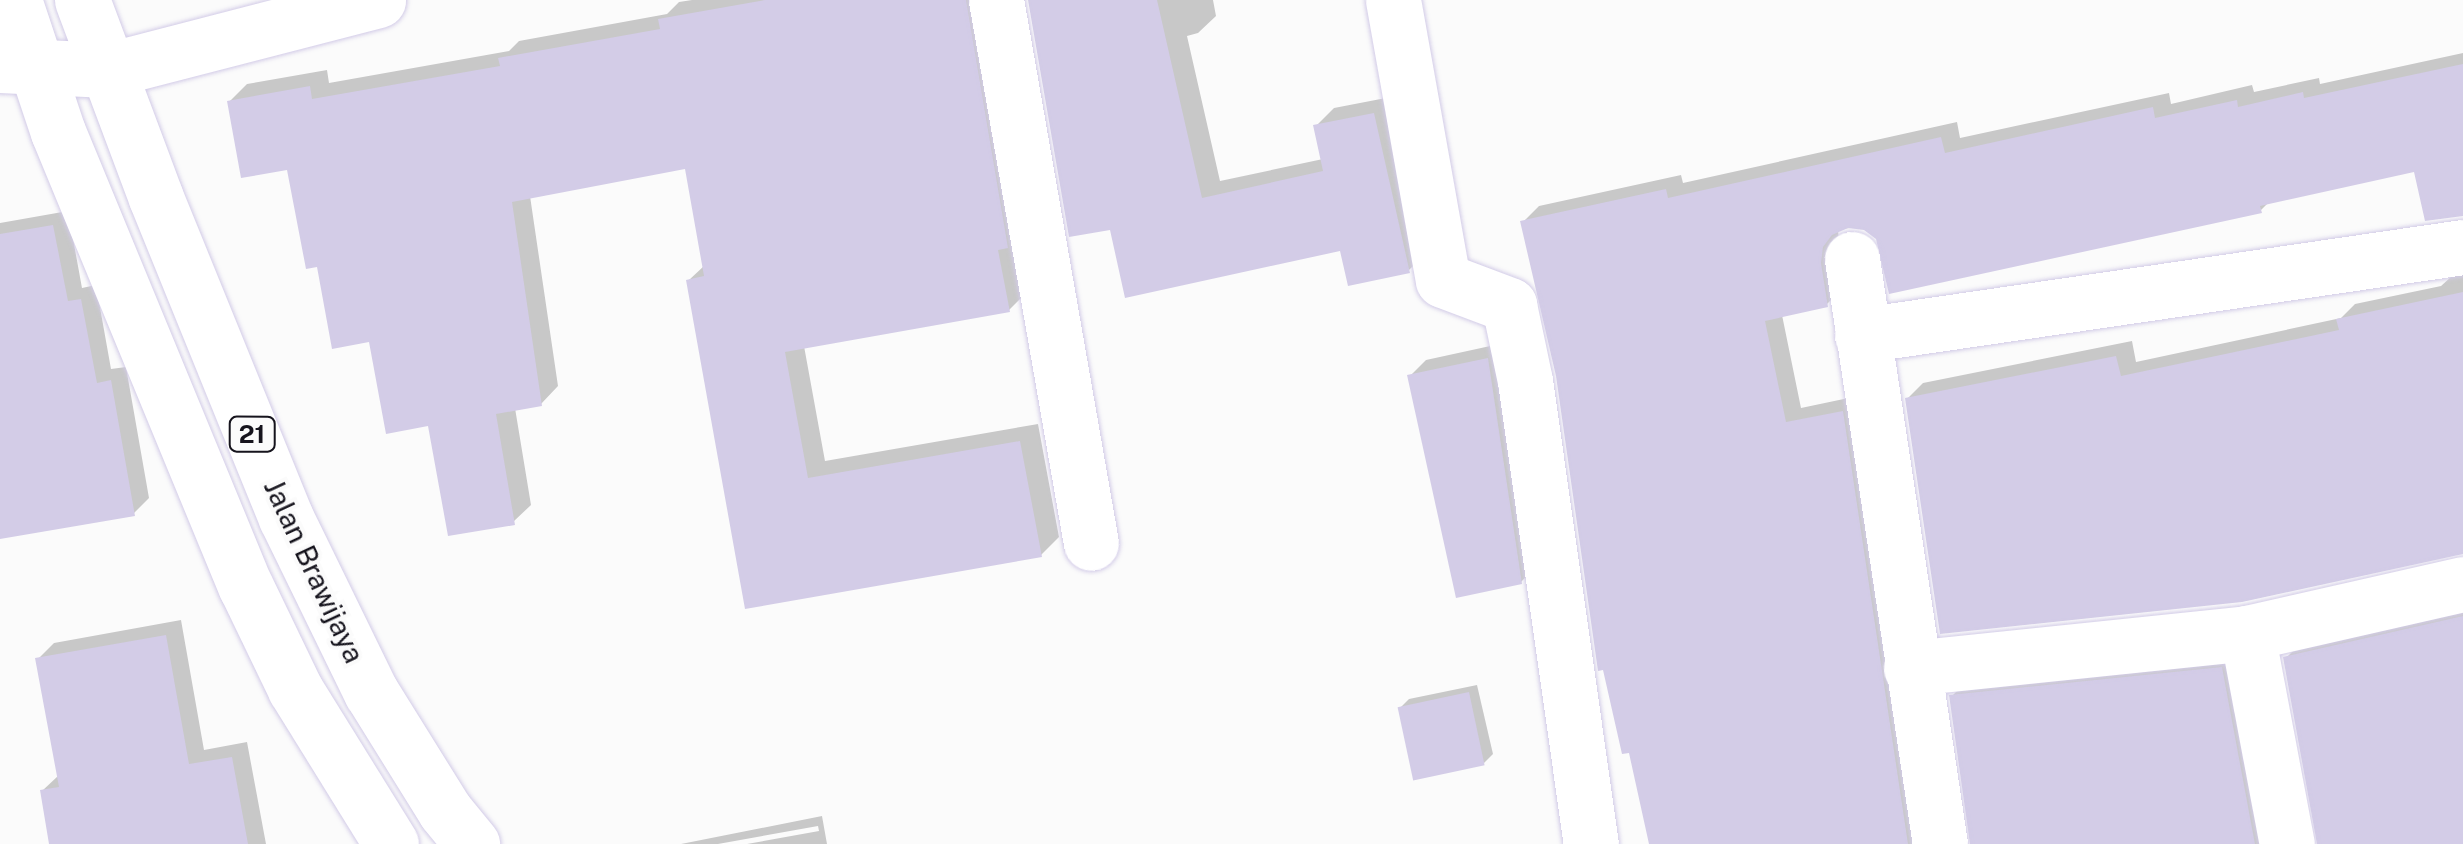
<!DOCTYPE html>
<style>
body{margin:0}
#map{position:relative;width:2463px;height:844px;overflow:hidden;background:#fbfbfb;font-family:"Public Sans",sans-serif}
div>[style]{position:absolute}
.shadow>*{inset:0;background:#0003}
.building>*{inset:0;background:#d3cce7;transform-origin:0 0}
.roads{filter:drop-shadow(0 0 2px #d2cbe7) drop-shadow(0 0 2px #d2cbe7)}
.minor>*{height:55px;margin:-27.5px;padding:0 27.5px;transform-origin:27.5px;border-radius:27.5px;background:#fff}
.trunk>*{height:55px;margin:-27.5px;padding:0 27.5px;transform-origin:27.5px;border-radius:27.5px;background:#fff}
span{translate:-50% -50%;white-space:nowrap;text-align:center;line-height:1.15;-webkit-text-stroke:8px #fbfbfb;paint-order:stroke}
.shield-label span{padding:2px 8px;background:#fbfbfb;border:2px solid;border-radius:8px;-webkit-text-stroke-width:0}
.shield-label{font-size:25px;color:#16141d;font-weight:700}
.street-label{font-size:28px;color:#16141d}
</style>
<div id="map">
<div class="shadow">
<i style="clip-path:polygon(692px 0,984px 0,1027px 292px,1009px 310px,804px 346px,825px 461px,1038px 424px,1059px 537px,1041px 555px,747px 607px,689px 280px,705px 265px,687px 166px,530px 196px,558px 386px,541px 404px,515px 408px,531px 505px,513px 522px,430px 423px,319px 265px,289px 168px,229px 102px,247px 84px,327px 70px,329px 83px,509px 51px,519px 41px,667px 14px,679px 2px)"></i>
<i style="clip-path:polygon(1030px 0,1213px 0,1216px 16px,1198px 33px,1187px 36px,1220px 181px,1323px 159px,1316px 126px,1334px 108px,1391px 97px,1426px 253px,1408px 271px,1342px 248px,1112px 227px)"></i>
<i style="clip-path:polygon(2463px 53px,2463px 216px,2416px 169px,2270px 201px,2260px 211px,1878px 237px,1863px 227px,1838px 229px,1842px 289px,1826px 305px,1782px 315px,1801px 408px,1858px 396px,1930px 844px,1651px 844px,1558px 376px,1523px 222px,1539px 206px,1681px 175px,1683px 183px,1957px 122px,1960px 138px,2169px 93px,2171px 104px,2252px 85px,2254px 92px,2319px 78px,2320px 84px)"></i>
<i style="clip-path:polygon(68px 211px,82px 288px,96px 285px,111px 369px,126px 367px,149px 498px,134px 513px,0 536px,0 223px)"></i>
<i style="clip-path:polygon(2463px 266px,2463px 551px,1907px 399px,1923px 383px,2132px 341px,2136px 362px,2341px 318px,2355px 304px,2441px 286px)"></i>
<i style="clip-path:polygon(1504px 343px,1537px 565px,1521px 582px,1410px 376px,1426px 360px)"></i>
<i style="clip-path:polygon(2463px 605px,2463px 844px,2320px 844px,2286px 658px,2302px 642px)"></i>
<i style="clip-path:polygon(181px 620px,204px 750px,247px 742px,266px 844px,51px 844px,42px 791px,59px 775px,38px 659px,54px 643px)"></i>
<i style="clip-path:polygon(2237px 652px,2277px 844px,1971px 844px,1952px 696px,1968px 680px)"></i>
<i style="clip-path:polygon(1477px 685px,1493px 754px,1484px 763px,1400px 708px,1409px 699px)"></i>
<i style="clip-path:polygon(822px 816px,827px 844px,747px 844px,819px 831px,818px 826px,718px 844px,681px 844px)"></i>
</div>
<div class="building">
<i style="clip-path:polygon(765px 0,966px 0,1008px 248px,998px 250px,1010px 312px,785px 352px,808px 478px,1020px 441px,1042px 557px,745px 609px,686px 280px,704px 276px,685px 169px,512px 202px,542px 406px,496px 414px,515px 525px,448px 536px,428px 426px,386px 434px,369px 342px,332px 349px,317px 267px,306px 269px,287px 170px,241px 178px,227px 101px,310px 86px,312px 99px,500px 66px,498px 58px,660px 29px,658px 19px)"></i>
<i style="clip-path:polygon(1028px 0,1157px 0,1202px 198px,1323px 171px,1313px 125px,1374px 113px,1410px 273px,1348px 286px,1340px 251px,1125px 298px,1110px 230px,1069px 237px)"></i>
<i style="clip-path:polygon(2463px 64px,2463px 216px,2425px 221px,2414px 172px,2260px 206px,2262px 213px,1889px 294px,1876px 239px,1864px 230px,1848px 228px,1832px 235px,1823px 247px,1821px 263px,1828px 307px,1765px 321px,1786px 422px,1843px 411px,1908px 844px,1649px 844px,1629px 753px,1622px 754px,1603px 670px,1598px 671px,1556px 376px,1520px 221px,1666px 189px,1668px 198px,1941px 137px,1945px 153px,2153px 107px,2155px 118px,2237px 100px,2238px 107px,2303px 92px,2304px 98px)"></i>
<i style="clip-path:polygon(53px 225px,68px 301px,81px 299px,97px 383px,111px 380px,135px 516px,0 539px,0 234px)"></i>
<i style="clip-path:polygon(2463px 292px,2463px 554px,2242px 602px,1940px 634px,1905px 398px,2116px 356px,2121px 376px,2339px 330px,2336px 319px)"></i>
<i style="clip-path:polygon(1488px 358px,1522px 584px,1456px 598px,1407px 375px)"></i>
<i style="clip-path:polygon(2463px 616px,2463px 844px,2317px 844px,2283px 657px)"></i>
<i style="clip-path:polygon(166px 635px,189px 764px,232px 757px,248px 844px,49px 844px,40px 790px,59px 787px,35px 658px)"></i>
<i style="clip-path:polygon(2222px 667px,2255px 844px,1970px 844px,1949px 695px)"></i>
<i style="left:1469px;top:692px;width:75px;height:73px;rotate:78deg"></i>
</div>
<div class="roads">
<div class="minor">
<i style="left:996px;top:0;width:551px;rotate:80.08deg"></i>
<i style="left:1393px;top:0;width:284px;rotate:79.9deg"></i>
<i style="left:1443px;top:280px;width:71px;rotate:20.7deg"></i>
<i style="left:1509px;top:305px;width:78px;rotate:78.1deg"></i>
<i style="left:1525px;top:381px;width:468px;rotate:81.9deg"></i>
<i style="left:0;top:65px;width:108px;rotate:2.7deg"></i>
<i style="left:108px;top:70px;width:279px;rotate:-14.5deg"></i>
<i style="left:1852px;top:259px;width:592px;rotate:81.45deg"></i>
<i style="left:1862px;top:335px;width:607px;rotate:-8.33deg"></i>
<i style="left:2247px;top:633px;width:215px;rotate:79.3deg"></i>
<i style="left:1911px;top:668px;width:338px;rotate:-5.9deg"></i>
<i style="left:2247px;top:633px;width:221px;rotate:-12.8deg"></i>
</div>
<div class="trunk">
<i style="left:14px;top:0;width:139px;rotate:71.6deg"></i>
<i style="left:58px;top:132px;width:492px;rotate:67.6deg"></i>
<i style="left:246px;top:587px;width:113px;rotate:64.3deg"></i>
<i style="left:295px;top:689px;width:182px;rotate:58.2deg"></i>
<i style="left:82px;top:0;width:211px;rotate:69.5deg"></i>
<i style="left:156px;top:198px;width:345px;rotate:67.9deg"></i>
<i style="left:286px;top:518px;width:194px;rotate:64deg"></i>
<i style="left:371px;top:692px;width:140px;rotate:58.1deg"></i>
<i style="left:445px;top:811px;width:43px;rotate:50.7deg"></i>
</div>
</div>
<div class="shield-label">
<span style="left:252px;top:434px">21</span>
</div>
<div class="street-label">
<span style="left:314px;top:571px;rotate:65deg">Jalan Brawijaya</span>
</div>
</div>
